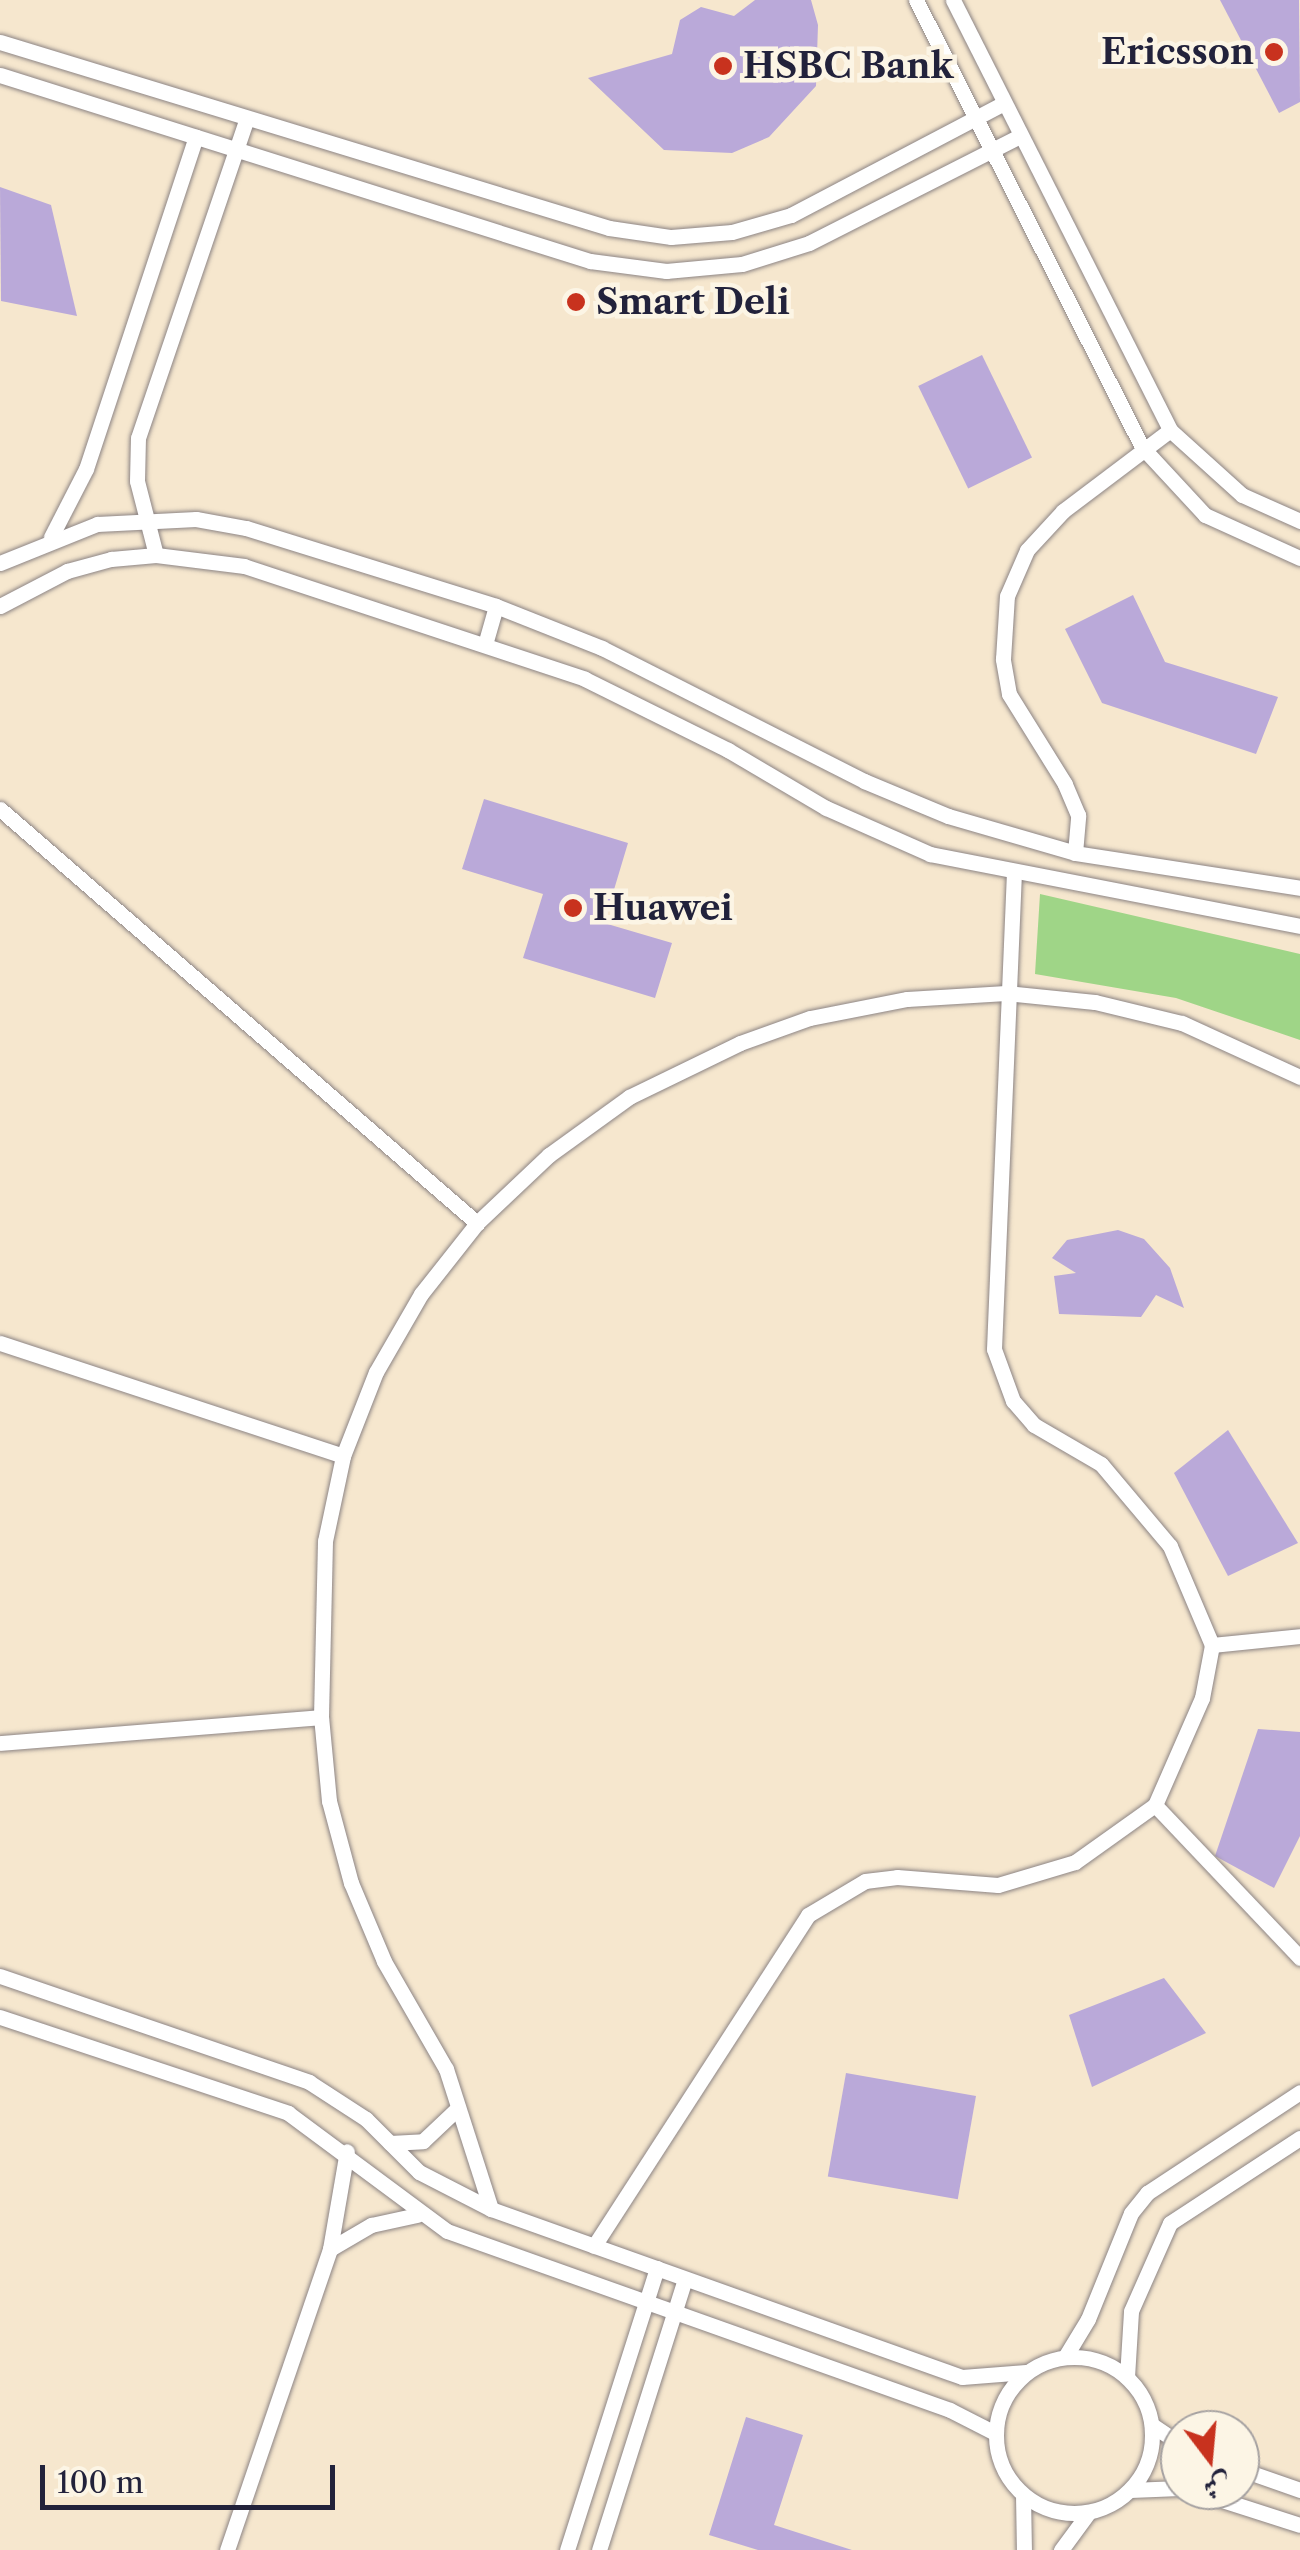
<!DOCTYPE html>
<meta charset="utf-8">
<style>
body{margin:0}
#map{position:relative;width:1300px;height:2550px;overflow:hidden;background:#f6e7ce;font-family:"Libre Caslon Text",Amiri,serif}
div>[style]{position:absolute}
.green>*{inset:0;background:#9fd587}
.building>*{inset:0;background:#baa9d9;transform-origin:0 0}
.roads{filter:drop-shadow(0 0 2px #8c8484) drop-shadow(0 0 2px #8c8484)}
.minor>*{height:15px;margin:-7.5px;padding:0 7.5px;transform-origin:7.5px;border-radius:7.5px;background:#fff}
.minor>.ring{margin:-7.5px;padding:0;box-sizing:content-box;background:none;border:15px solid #fff;border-radius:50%}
.dots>*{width:28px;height:28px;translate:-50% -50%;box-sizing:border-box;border:5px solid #fcf5e5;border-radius:50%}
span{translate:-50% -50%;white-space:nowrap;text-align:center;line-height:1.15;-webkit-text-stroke:9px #fcf5e5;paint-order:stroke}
.poi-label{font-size:35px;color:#22223b;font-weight:700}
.right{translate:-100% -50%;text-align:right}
.left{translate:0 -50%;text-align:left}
.north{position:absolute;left:1160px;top:2410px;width:100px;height:100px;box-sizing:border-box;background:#fcf5e5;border:2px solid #a5a1a1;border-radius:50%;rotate:164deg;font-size:28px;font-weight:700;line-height:40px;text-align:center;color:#22223b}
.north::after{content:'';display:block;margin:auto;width:35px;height:45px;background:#c8321e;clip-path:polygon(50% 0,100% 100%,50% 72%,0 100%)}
.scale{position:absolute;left:40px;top:2465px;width:295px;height:45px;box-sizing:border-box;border:5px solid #22223b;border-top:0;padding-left:12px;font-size:30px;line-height:35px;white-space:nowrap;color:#22223b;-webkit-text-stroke:8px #fcf5e5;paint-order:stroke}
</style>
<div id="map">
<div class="green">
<i style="clip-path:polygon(1040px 894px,1300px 954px,1300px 1040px,1176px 998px,1035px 974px)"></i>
</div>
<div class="building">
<i style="clip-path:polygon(755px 0,811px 0,818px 25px,816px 86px,769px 137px,732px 153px,664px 150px,588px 78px,672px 54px,680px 20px,701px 7px,734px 16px)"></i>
<i style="clip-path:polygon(1220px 0,1299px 0,1300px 102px,1279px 113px)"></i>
<i style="clip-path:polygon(0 187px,51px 205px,77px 316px,1px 301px)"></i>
<i style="left:982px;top:355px;width:114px;height:71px;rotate:64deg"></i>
<i style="clip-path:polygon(1133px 595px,1165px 662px,1278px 697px,1256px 754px,1102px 703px,1065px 629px)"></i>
<i style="clip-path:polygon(484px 799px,628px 843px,604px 923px,672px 943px,655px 998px,523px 958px,543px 894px,462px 869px)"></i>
<i style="clip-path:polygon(1118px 1230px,1144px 1239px,1170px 1268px,1184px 1308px,1156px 1295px,1141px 1317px,1059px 1314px,1054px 1276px,1076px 1273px,1052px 1258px,1067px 1240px)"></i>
<i style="clip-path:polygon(1228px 1430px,1298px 1543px,1228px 1576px,1174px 1473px)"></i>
<i style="clip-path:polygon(1258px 1729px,1300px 1732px,1300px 1836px,1274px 1888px,1215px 1856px)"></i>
<i style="clip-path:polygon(1164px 1978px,1206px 2033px,1092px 2087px,1069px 2015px)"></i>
<i style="left:846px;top:2073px;width:132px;height:105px;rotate:10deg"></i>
<i style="clip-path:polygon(746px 2417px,803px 2435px,774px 2525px,852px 2550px,758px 2550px,709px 2535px)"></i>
</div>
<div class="roads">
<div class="minor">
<i style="left:916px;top:0;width:501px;rotate:63.18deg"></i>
<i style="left:1142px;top:447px;width:93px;rotate:47.2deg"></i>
<i style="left:1205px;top:515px;width:104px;rotate:24.4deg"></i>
<i style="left:953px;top:0;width:482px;rotate:63.2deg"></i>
<i style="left:1170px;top:430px;width:97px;rotate:42.1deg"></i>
<i style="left:1242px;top:495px;width:64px;rotate:24.1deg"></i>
<i style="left:0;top:42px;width:637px;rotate:16.98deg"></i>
<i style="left:609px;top:228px;width:63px;rotate:8.3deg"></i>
<i style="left:671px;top:237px;width:61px;rotate:-4.7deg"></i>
<i style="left:732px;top:232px;width:61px;rotate:-16.1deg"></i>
<i style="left:791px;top:215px;width:241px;rotate:-27.7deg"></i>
<i style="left:0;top:75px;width:619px;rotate:17.5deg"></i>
<i style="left:590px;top:261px;width:77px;rotate:7.5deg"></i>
<i style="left:666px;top:271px;width:76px;rotate:-5.3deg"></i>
<i style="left:742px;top:264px;width:70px;rotate:-17.4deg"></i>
<i style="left:809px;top:243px;width:237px;rotate:-26.9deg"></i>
<i style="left:51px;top:537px;width:76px;rotate:-62.8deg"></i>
<i style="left:86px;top:469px;width:350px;rotate:-71.7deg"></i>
<i style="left:156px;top:555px;width:76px;rotate:-104.4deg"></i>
<i style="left:137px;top:481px;width:43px;rotate:-88.7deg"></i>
<i style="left:138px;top:438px;width:338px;rotate:-71.2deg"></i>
<i style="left:0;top:563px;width:105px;rotate:-21.9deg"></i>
<i style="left:97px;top:524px;width:99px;rotate:-2.9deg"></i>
<i style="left:196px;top:519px;width:51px;rotate:10.2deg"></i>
<i style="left:246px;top:528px;width:262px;rotate:17.3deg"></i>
<i style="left:496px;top:606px;width:114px;rotate:21.6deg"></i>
<i style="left:602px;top:648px;width:294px;rotate:26.9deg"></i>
<i style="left:864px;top:781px;width:91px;rotate:22.6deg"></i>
<i style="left:948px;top:816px;width:132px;rotate:16.2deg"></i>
<i style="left:1075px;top:853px;width:228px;rotate:8.8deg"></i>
<i style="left:0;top:606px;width:76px;rotate:-27.6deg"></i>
<i style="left:67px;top:571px;width:46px;rotate:-15.3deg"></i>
<i style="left:111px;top:559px;width:45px;rotate:-5.1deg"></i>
<i style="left:156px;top:555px;width:89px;rotate:7.1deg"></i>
<i style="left:244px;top:566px;width:359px;rotate:18.3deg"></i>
<i style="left:585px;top:679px;width:160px;rotate:26.4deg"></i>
<i style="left:728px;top:750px;width:114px;rotate:30.6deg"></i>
<i style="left:826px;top:808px;width:114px;rotate:23.9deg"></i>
<i style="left:930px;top:854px;width:377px;rotate:11deg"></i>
<i style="left:486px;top:641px;width:36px;rotate:-74deg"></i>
<i style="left:0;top:809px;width:632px;rotate:40.96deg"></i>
<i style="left:1075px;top:853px;width:38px;rotate:-85deg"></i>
<i style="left:1078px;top:815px;width:34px;rotate:-113deg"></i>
<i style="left:1065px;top:784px;width:106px;rotate:-121.9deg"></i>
<i style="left:1009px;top:694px;width:36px;rotate:-100deg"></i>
<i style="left:1003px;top:659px;width:63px;rotate:-86.4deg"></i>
<i style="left:1007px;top:596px;width:50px;rotate:-66.5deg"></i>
<i style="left:1027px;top:550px;width:53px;rotate:-47.3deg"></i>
<i style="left:1063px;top:511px;width:134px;rotate:-37.1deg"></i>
<i style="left:0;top:1343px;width:361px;rotate:18.2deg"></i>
<i style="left:1212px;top:1645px;width:88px;rotate:-5.8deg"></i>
<i style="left:0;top:1743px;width:322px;rotate:-4.6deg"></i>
<i style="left:1155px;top:1805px;width:211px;rotate:46.5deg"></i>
<i style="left:0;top:1976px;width:327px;rotate:18.9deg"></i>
<i style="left:309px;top:2082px;width:68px;rotate:33deg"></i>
<i style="left:366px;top:2119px;width:75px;rotate:45deg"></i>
<i style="left:419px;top:2172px;width:81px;rotate:27.2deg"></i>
<i style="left:491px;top:2209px;width:500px;rotate:19.63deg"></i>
<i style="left:962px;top:2377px;width:64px;rotate:-4.5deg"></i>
<i style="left:0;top:2017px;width:304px;rotate:18.4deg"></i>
<i style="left:288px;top:2113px;width:198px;rotate:36.6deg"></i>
<i style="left:447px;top:2231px;width:534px;rotate:19.59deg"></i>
<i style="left:950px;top:2410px;width:51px;rotate:27.1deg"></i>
<i style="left:390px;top:2143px;width:33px;rotate:-3deg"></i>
<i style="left:423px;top:2141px;width:48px;rotate:-43.3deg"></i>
<i style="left:491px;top:2209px;width:147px;rotate:-107.8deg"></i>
<i style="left:446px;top:2069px;width:125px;rotate:-119.9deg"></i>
<i style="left:384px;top:1961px;width:85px;rotate:-112.9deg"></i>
<i style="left:351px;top:1883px;width:85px;rotate:-105deg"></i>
<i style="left:329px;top:1801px;width:84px;rotate:-95.4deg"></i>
<i style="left:321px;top:1717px;width:176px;rotate:-88.7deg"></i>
<i style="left:325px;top:1541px;width:87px;rotate:-78deg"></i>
<i style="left:343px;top:1456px;width:90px;rotate:-68.6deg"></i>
<i style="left:376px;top:1372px;width:90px;rotate:-60deg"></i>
<i style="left:421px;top:1294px;width:90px;rotate:-51.7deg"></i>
<i style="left:477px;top:1223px;width:99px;rotate:-43.4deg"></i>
<i style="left:549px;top:1155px;width:99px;rotate:-35.9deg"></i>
<i style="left:629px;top:1097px;width:123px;rotate:-25.9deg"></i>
<i style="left:740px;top:1043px;width:74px;rotate:-19.7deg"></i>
<i style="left:810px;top:1018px;width:99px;rotate:-11.1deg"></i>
<i style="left:907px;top:999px;width:99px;rotate:-3.5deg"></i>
<i style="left:1006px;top:993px;width:89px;rotate:5.8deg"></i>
<i style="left:1095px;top:1002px;width:89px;rotate:13.6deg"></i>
<i style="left:1182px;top:1023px;width:130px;rotate:24.6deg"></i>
<i style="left:594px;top:2246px;width:394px;rotate:-57.1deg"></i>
<i style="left:808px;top:1915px;width:66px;rotate:-30.8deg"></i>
<i style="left:865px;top:1881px;width:32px;rotate:-7deg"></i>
<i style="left:897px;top:1877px;width:101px;rotate:4.5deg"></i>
<i style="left:998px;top:1885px;width:80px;rotate:-16.6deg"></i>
<i style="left:1075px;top:1862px;width:98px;rotate:-35.5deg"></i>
<i style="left:1155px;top:1805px;width:117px;rotate:-66.3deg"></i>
<i style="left:1202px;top:1698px;width:54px;rotate:-79.3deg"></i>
<i style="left:1212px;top:1645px;width:108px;rotate:-113deg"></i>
<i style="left:1170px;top:1546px;width:107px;rotate:-130.1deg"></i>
<i style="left:1101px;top:1464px;width:78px;rotate:-149.8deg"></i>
<i style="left:1034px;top:1425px;width:32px;rotate:-131deg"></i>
<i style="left:1013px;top:1401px;width:55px;rotate:-110.1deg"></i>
<i style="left:994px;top:1349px;width:474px;rotate:-87.6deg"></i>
<i style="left:330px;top:2249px;width:48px;rotate:-30.3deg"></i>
<i style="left:371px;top:2225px;width:47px;rotate:-12.3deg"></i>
<i style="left:1065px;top:2357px;width:44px;rotate:-58.8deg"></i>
<i style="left:1088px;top:2319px;width:114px;rotate:-67.9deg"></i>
<i style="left:1131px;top:2213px;width:26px;rotate:-51deg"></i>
<i style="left:1147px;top:2193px;width:183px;rotate:-33.4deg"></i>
<i class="ring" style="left:996px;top:2357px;width:141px;height:141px"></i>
<i style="left:1127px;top:2377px;width:66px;rotate:-86.5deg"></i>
<i style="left:1131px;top:2311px;width:96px;rotate:-66.1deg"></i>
<i style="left:1170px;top:2223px;width:155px;rotate:-33.2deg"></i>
<i style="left:1152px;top:2425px;width:34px;rotate:34deg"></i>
<i style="left:1240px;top:2469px;width:64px;rotate:19.3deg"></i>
<i style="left:1130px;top:2490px;width:50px;rotate:-2.3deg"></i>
<i style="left:1191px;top:2490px;width:114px;rotate:17.8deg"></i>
<i style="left:1023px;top:2495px;width:55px;rotate:89deg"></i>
<i style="left:227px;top:2550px;width:318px;rotate:-71.1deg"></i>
<i style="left:330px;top:2249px;width:99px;rotate:-80.2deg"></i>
<i style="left:567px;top:2550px;width:296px;rotate:-72.3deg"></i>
<i style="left:599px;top:2550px;width:284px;rotate:-72.4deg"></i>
<i style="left:1061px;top:2550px;width:47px;rotate:-53.6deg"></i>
</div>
</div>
<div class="dots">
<i style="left:1274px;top:52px;background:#c8321e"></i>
<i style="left:723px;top:66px;background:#c8321e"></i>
<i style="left:576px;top:302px;background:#c8321e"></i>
<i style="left:573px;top:908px;background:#c8321e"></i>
</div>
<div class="poi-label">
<span class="right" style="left:1254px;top:52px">Ericsson</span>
<span class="left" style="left:743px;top:66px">HSBC Bank</span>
<span class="left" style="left:596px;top:302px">Smart Deli</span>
<span class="left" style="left:593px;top:908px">Huawei</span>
</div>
<div class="north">ش</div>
<div class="scale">100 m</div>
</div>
